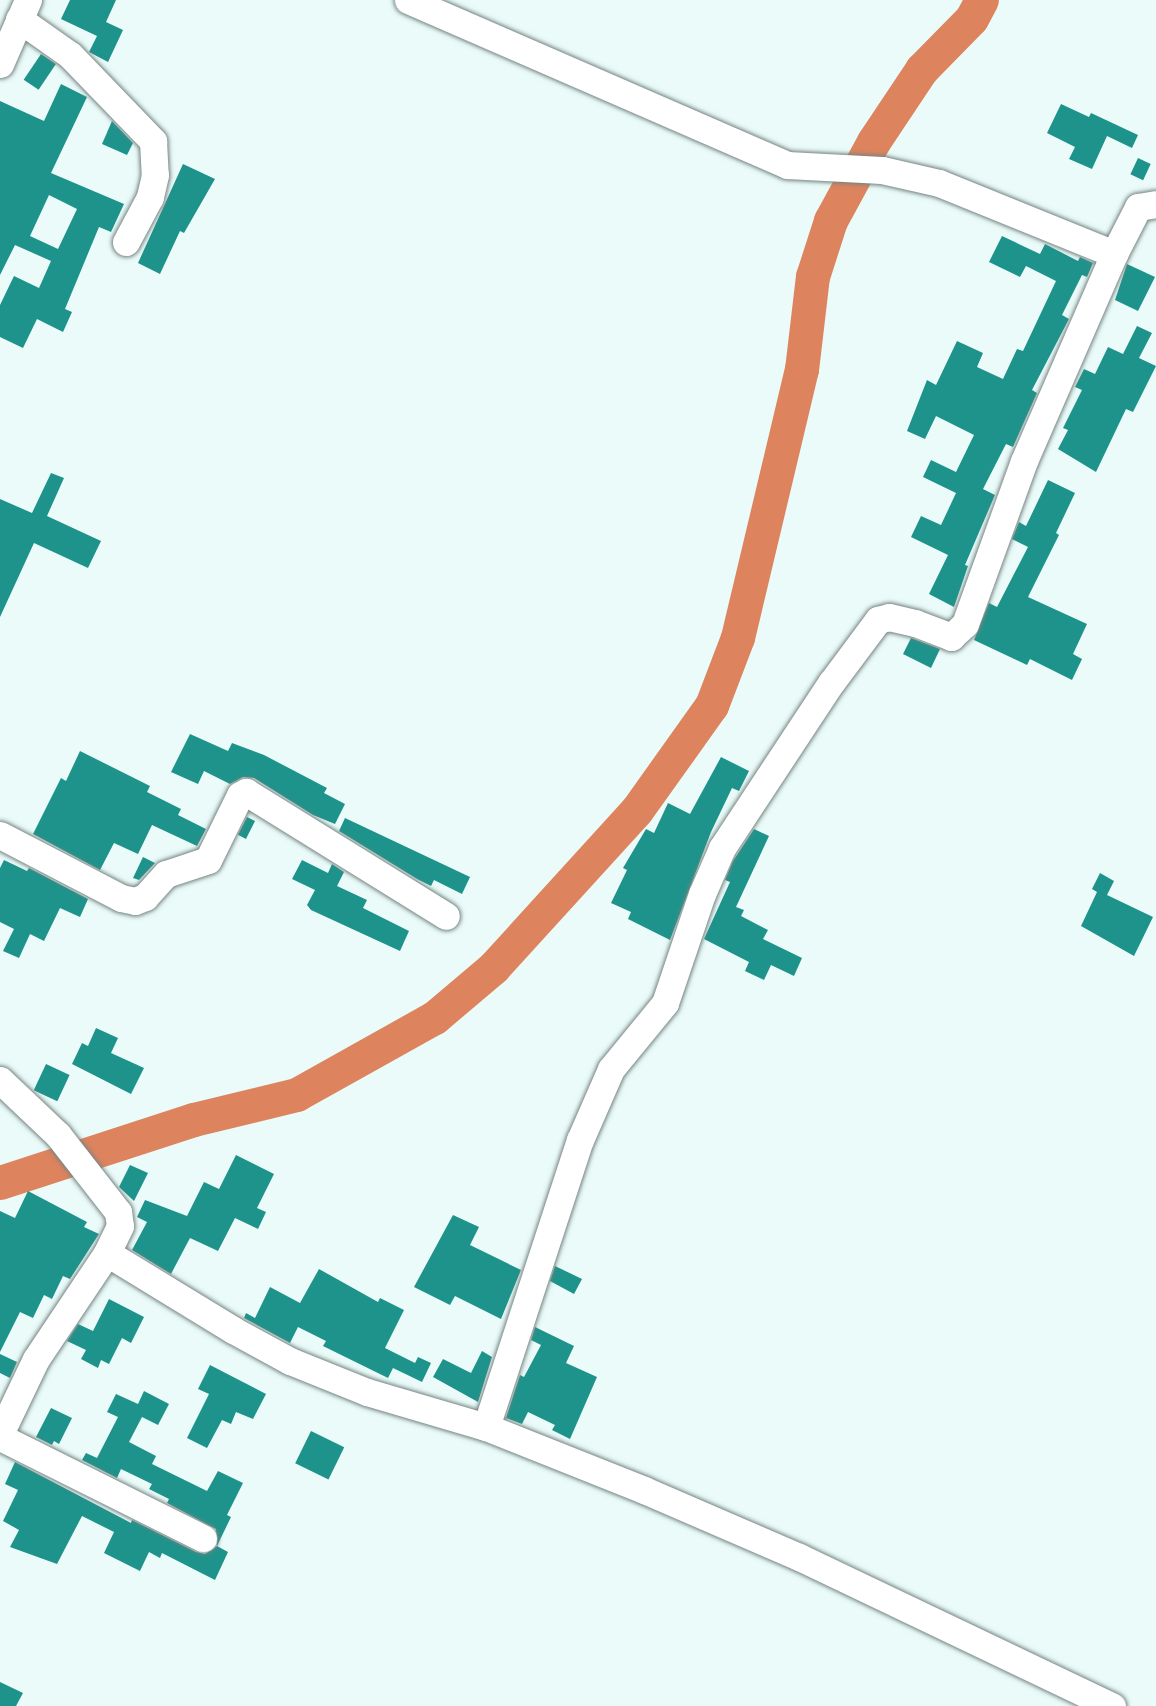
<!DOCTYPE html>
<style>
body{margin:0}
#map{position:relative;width:1156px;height:1706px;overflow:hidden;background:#eafbf9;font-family:Roboto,sans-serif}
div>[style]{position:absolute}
.river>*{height:34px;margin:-17px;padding:0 17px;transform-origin:17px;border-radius:17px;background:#dd835e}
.building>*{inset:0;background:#1e938b;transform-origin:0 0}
.roads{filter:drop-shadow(0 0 2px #758482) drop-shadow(0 0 2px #758482)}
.minor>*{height:27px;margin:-13.5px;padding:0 13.5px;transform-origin:13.5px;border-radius:13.5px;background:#fff}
span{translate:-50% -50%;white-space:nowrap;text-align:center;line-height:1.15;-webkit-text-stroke:4.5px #eafbf9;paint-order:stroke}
</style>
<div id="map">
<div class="river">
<i style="left:0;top:1183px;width:204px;rotate:-18deg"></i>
<i style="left:194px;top:1120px;width:106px;rotate:-13.6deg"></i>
<i style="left:297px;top:1095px;width:158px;rotate:-29.2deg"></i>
<i style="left:435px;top:1018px;width:77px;rotate:-40.3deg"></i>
<i style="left:494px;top:968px;width:212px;rotate:-47.7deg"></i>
<i style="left:637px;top:811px;width:129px;rotate:-54.5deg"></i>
<i style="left:712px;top:706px;width:73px;rotate:-69.1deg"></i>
<i style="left:738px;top:638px;width:276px;rotate:-76.6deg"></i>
<i style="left:802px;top:370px;width:94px;rotate:-83.3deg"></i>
<i style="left:813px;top:277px;width:59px;rotate:-72.2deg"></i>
<i style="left:831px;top:221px;width:90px;rotate:-61.4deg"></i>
<i style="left:874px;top:142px;width:87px;rotate:-56.3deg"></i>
<i style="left:922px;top:70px;width:71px;rotate:-45.6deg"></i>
<i style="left:972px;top:19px;width:21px;rotate:-62deg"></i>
</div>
<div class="building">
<i style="clip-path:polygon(70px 0,116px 0,106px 22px,123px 30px,108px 62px,89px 52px,97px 36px,61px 19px)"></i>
<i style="left:41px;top:54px;width:18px;height:31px;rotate:34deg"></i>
<i style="clip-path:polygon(evenodd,61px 84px,87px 97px,51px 173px,124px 204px,111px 232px,99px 227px,65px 309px,72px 312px,63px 332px,37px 319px,23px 348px,0 337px,0 305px,14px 276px,39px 288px,51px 261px,15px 245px,0 275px,0 101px,44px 121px,61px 84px,49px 195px,77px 209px,58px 249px,30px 236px,49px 195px)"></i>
<i style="clip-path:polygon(1061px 104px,1089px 117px,1091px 113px,1138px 135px,1132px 148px,1107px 136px,1092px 169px,1069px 159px,1075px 147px,1047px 133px)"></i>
<i style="clip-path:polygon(112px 121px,133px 143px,127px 155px,102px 144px)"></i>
<i style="left:1138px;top:158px;width:14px;height:18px;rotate:25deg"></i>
<i style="clip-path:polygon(183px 164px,215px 179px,184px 233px,180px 231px,160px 274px,138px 263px)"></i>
<i style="clip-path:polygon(1002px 236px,1040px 254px,1045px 244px,1078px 261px,1080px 257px,1093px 263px,1087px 277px,1082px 275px,1062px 315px,1069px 319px,1032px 390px,1037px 393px,1013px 447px,1006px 444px,983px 489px,995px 495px,965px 565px,968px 566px,954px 607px,929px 594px,948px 555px,911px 537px,921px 516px,941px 525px,956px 493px,923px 477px,931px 460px,956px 472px,974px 435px,936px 416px,925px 439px,907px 431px,927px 380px,936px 385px,957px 341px,983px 353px,977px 367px,1003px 379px,1017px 349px,1023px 351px,1056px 281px,1026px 266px,1020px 277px,989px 262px)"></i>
<i style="clip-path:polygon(1127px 264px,1155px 277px,1138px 311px,1115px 300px)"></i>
<i style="clip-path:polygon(1137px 326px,1152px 333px,1139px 358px,1156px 366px,1133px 412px,1126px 409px,1096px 472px,1058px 449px,1068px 430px,1063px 428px,1082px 390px,1075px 387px,1084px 369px,1095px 374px,1108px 347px,1123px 354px)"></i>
<i style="clip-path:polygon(51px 473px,64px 478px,47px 516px,101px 541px,88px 568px,34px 543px,0 617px,0 499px,32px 513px)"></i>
<i style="clip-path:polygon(1048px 480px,1075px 493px,1056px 533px,1059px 535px,1028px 597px,1087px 624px,1073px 654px,1082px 659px,1072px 680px,1030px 659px,1027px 665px,974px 640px,989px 603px,997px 607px,1028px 547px,1012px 539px,1019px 522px,1026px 526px)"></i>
<i style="clip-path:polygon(911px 638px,940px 649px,931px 668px,903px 654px)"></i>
<i style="clip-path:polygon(190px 734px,228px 751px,232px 743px,264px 755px,327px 788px,324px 793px,345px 804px,335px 824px,313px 815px,254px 778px,243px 777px,230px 784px,204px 771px,198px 784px,171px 772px)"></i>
<i style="clip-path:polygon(80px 751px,150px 786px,147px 792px,181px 809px,178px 815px,206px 829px,197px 846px,152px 825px,138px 854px,114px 843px,100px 870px,33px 834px,61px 778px,66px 781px)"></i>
<i style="clip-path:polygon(721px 757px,749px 771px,739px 791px,732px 788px,711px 832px,670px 940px,628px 919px,631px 912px,611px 903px,627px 870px,623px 868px,646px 829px,654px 833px,668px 803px,690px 814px)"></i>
<i style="left:247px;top:817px;width:9px;height:20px;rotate:27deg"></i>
<i style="clip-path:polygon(345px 818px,470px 877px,462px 894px,434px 880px,431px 886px,417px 879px,339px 831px)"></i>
<i style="clip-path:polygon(754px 829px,769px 836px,736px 907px,744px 910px,741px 916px,768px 930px,763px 939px,802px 958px,794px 976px,771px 965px,764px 980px,745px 971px,749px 962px,704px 939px,730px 882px,725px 880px,733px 861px)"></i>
<i style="clip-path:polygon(143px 857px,155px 863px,139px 880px,133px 878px)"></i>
<i style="clip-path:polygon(4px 860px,27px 871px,29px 868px,88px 899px,80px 917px,60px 908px,44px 941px,30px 934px,19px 958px,3px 951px,14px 929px,0 922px,0 868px)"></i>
<i style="clip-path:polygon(302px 860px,328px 873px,332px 864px,344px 872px,337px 886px,367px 900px,363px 908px,409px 931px,400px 951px,311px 910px,307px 905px,315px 890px,292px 879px)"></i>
<i style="clip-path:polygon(1100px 873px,1114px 881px,1107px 895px,1153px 917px,1134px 956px,1081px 926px,1097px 892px,1092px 889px)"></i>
<i style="clip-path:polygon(96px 1028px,118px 1038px,111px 1053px,144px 1068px,131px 1094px,72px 1064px,82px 1043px,88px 1046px)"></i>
<i style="left:46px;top:1064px;width:26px;height:29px;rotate:25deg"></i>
<i style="clip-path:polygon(236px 1155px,274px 1174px,257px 1208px,266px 1212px,258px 1229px,235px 1218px,218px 1251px,190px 1238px,171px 1274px,132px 1250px,147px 1222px,137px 1217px,145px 1200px,187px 1216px,204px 1182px,219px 1189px)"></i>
<i style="clip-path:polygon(130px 1165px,148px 1173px,134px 1201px,119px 1187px)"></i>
<i style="clip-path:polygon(28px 1191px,87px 1222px,84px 1227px,99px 1234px,70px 1279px,63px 1276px,52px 1299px,44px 1295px,33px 1318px,20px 1312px,0 1352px,0 1211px,15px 1218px)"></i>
<i style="clip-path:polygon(453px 1215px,479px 1227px,470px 1245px,521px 1270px,501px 1319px,455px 1296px,450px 1305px,414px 1287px)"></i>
<i style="clip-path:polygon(555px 1266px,582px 1279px,574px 1294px,550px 1281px)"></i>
<i style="clip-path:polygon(319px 1269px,378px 1302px,380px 1298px,404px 1310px,385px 1348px,415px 1363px,418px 1357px,431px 1363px,422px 1382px,393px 1368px,388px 1378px,323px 1346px,326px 1341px,298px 1327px,290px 1343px,244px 1318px,246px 1313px,255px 1318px,270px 1287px,300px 1303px)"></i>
<i style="clip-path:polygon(109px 1299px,144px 1317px,131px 1343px,122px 1338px,109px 1364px,101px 1360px,98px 1368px,81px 1359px,86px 1350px,67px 1341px,78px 1324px,93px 1331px)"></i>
<i style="clip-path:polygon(535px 1327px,574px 1346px,566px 1363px,597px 1377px,570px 1439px,552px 1430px,555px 1425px,528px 1412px,522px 1424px,506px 1418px,520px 1375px,524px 1377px,541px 1345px,531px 1340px)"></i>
<i style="clip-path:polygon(482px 1351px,492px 1357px,478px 1402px,433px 1377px,443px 1359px,471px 1373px)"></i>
<i style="clip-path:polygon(0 1354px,17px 1362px,10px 1378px,0 1373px)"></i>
<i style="clip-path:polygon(210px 1365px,266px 1394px,253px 1419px,236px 1412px,231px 1424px,222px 1420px,207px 1448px,187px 1438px,209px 1394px,198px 1389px)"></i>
<i style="clip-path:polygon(144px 1391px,169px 1404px,158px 1425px,142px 1417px,129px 1442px,156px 1456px,152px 1464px,207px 1491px,218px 1471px,243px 1483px,227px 1515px,231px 1517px,217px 1546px,228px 1552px,215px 1580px,162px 1553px,160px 1558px,149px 1552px,140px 1571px,104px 1553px,114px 1532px,82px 1516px,57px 1564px,10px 1547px,19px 1530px,3px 1521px,18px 1490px,5px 1484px,15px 1462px,131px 1523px,132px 1520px,196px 1552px,205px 1554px,217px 1546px,216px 1529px,167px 1503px,169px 1499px,149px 1489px,152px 1484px,121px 1469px,117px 1478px,82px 1460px,86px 1453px,97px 1458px,118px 1417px,107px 1412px,116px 1394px,138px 1404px)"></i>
<i style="clip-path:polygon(51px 1408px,72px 1418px,59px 1444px,54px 1441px,52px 1445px,36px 1437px)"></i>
<i style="left:311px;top:1431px;width:37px;height:36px;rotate:26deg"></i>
<i style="clip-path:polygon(0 1682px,23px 1693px,16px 1706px,0 1706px)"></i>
</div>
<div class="roads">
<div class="minor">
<i style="left:408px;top:0;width:413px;rotate:23.5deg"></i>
<i style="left:787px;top:165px;width:95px;rotate:3deg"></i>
<i style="left:882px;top:170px;width:58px;rotate:12.8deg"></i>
<i style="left:939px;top:183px;width:189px;rotate:22.1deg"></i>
<i style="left:1114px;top:254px;width:53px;rotate:-62.9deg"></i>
<i style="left:1138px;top:207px;width:18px;rotate:-9deg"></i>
<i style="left:19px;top:19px;width:62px;rotate:35.2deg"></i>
<i style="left:70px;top:55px;width:120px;rotate:46deg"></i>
<i style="left:153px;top:141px;width:34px;rotate:87deg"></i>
<i style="left:155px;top:175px;width:23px;rotate:103deg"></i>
<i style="left:150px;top:197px;width:51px;rotate:118.1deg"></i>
<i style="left:0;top:64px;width:70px;rotate:-66.4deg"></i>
<i style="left:0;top:835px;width:136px;rotate:27.5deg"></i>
<i style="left:121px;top:898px;width:14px;rotate:12deg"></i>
<i style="left:135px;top:901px;width:11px;rotate:-22deg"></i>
<i style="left:145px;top:897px;width:31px;rotate:-48deg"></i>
<i style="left:166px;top:874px;width:44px;rotate:-18.4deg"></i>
<i style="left:208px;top:860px;width:72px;rotate:-63.8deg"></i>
<i style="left:240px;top:795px;width:7px;rotate:-27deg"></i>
<i style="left:246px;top:792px;width:235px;rotate:31.8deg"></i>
<i style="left:0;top:1080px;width:80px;rotate:43.5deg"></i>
<i style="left:58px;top:1135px;width:98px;rotate:52.1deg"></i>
<i style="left:118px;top:1212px;width:14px;rotate:82deg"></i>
<i style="left:120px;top:1226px;width:30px;rotate:116deg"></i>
<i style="left:107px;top:1253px;width:148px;rotate:31.4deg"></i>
<i style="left:233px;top:1330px;width:65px;rotate:28.5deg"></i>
<i style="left:290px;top:1361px;width:83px;rotate:21.9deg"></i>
<i style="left:367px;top:1392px;width:124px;rotate:16.4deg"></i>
<i style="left:486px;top:1427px;width:170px;rotate:21.7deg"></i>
<i style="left:644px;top:1490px;width:169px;rotate:23.4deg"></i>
<i style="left:799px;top:1557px;width:347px;rotate:25.5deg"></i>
<i style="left:486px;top:1427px;width:302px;rotate:-71.9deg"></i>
<i style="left:580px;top:1140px;width:77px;rotate:-66.4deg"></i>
<i style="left:611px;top:1069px;width:85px;rotate:-50.7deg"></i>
<i style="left:665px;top:1003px;width:115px;rotate:-71.3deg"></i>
<i style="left:702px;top:894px;width:50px;rotate:-66.5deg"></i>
<i style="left:722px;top:848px;width:198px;rotate:-56.6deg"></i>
<i style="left:831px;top:683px;width:79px;rotate:-53.3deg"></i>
<i style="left:878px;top:620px;width:11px;rotate:-15deg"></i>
<i style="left:889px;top:617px;width:27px;rotate:13deg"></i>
<i style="left:915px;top:623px;width:39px;rotate:21deg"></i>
<i style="left:951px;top:637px;width:19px;rotate:-43deg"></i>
<i style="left:965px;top:624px;width:173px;rotate:-70.1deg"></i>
<i style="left:1024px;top:461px;width:226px;rotate:-66.5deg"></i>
<i style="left:0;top:1434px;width:83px;rotate:-64.4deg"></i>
<i style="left:36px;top:1359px;width:128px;rotate:-56.2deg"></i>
<i style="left:0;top:1437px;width:227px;rotate:26.5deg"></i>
</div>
</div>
</div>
